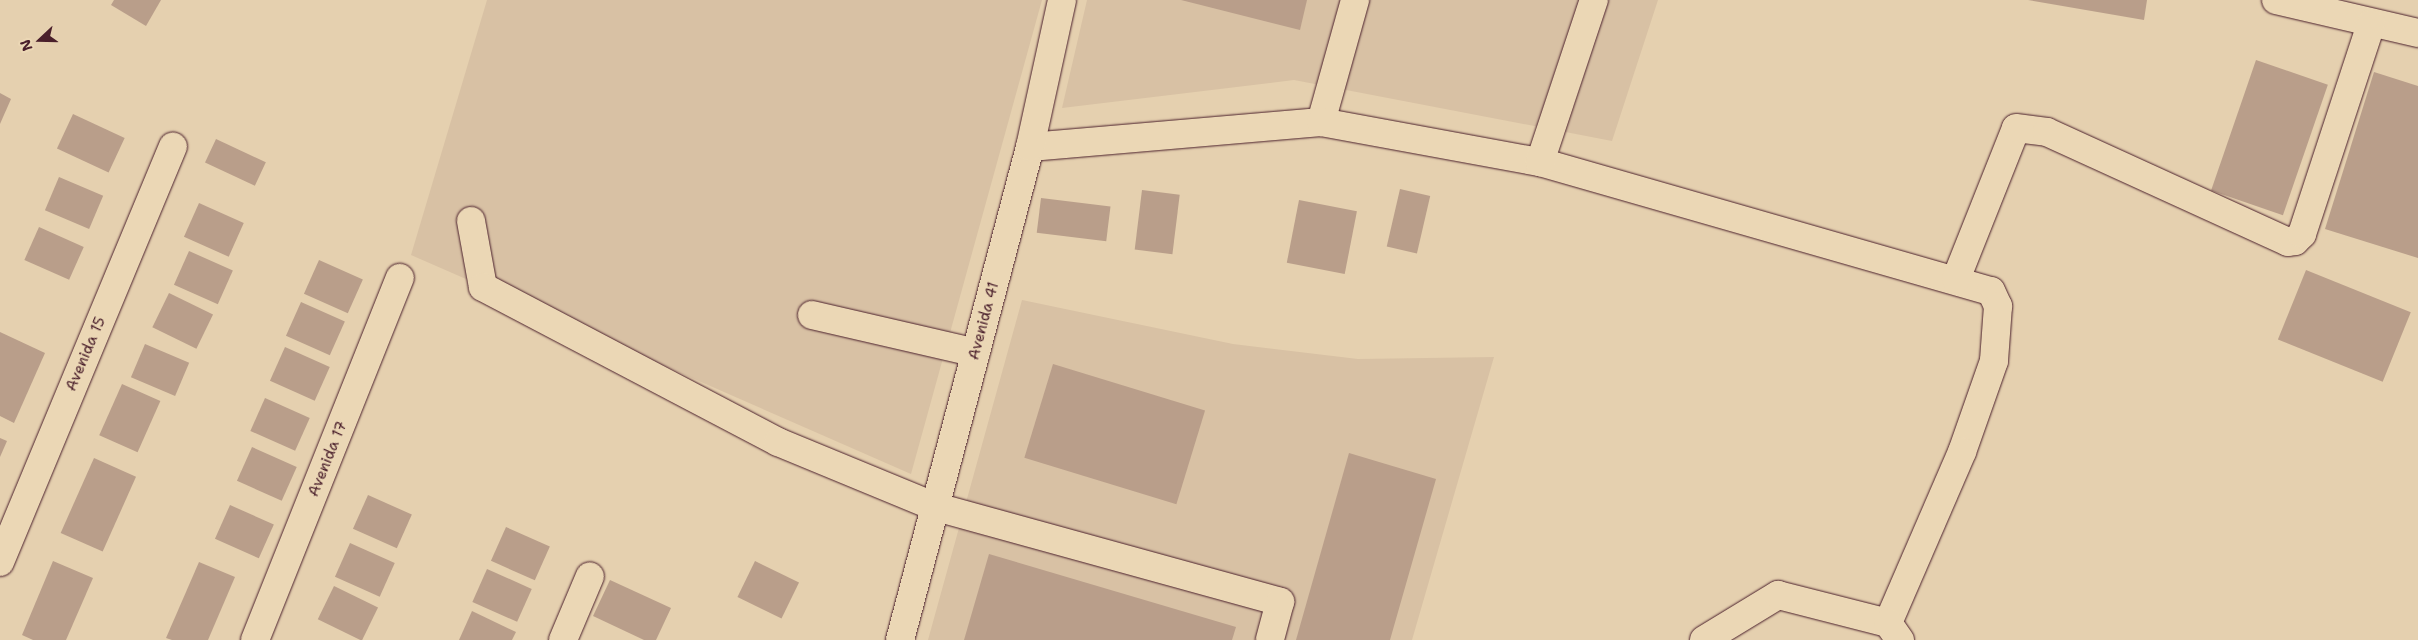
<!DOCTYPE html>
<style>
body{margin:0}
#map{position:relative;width:2418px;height:640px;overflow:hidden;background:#e5d0af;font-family:"Shantell Sans",sans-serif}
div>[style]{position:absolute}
.built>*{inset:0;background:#d8c1a4}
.building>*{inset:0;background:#b99e8a;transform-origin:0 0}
.roads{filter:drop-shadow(0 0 1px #4a1f2b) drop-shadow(0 0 1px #4a1f2b)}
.minor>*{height:28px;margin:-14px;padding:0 14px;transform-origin:14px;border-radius:14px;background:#ebd7b5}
span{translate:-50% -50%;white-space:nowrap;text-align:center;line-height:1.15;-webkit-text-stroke:5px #ebd7b5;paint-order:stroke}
.street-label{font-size:15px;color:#4a1f2b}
.north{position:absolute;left:15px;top:15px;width:50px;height:50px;-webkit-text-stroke:4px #ebd7b5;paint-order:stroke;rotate:249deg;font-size:14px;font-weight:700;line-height:20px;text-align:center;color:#4a1f2b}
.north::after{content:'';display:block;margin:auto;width:18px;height:22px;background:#4a1f2b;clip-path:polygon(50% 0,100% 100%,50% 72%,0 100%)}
</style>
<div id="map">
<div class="built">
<i style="clip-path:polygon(487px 0,1042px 0,911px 474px,411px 255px)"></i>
<i style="clip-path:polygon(1087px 0,1658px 0,1612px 141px,1294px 80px,1062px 108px)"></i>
<i style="clip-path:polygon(1022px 300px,1233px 344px,1358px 359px,1494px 357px,1412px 640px,928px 640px)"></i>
</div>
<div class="building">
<i style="clip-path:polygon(114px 0,161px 0,146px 26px,111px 5px)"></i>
<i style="clip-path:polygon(1181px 0,1307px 0,1300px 30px)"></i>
<i style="clip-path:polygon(2028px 0,2147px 0,2144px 20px)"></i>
<i style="left:2256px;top:60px;width:76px;height:138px;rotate:19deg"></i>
<i style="clip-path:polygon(2374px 72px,2418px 86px,2418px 258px,2325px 229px)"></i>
<i style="clip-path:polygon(0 93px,11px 99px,0 124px)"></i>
<i style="left:73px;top:114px;width:57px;height:38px;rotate:25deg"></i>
<i style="left:216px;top:139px;width:55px;height:26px;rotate:25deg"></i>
<i style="left:59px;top:177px;width:48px;height:36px;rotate:23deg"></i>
<i style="left:1400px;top:189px;width:31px;height:59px;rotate:13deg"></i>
<i style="left:1142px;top:190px;width:38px;height:60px;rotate:7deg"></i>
<i style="left:1041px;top:198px;width:70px;height:35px;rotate:7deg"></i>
<i style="left:1299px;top:200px;width:59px;height:64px;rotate:11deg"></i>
<i style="left:199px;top:203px;width:49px;height:37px;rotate:24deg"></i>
<i style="left:39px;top:227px;width:49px;height:36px;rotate:24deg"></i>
<i style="left:189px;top:251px;width:48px;height:37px;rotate:24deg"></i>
<i style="left:319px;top:260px;width:48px;height:37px;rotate:24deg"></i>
<i style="left:2306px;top:270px;width:113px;height:75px;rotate:22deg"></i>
<i style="left:169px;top:293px;width:49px;height:38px;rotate:26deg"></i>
<i style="left:301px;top:302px;width:48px;height:37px;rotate:24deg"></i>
<i style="clip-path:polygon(0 332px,45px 353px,14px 423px,0 416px)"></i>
<i style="left:145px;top:344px;width:48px;height:36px;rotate:23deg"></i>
<i style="left:285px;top:347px;width:49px;height:37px;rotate:24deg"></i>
<i style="left:1053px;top:364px;width:159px;height:98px;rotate:17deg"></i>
<i style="left:122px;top:384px;width:42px;height:56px;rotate:24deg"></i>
<i style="left:265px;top:398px;width:49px;height:36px;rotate:24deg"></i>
<i style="clip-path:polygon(0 438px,7px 441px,0 457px)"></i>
<i style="left:252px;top:447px;width:49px;height:37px;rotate:24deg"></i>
<i style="clip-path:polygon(1349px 453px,1436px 479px,1390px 640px,1296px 640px)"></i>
<i style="left:94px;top:458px;width:46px;height:82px;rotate:24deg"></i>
<i style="left:368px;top:495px;width:48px;height:37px;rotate:24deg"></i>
<i style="left:230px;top:505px;width:48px;height:37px;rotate:24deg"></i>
<i style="left:506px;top:527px;width:48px;height:37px;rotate:24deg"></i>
<i style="left:350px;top:543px;width:49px;height:37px;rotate:24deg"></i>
<i style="clip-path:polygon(989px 554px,1236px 627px,1232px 640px,964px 640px)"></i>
<i style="clip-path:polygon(53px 561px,93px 578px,66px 640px,33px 640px,22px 635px)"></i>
<i style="left:755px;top:561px;width:49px;height:40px;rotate:26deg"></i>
<i style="clip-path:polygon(199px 562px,235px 577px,208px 640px,172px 640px,166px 638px)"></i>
<i style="left:487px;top:569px;width:49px;height:36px;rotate:24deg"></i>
<i style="clip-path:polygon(610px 580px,671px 608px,656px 640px,644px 640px,593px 616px)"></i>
<i style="left:334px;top:586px;width:49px;height:37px;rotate:26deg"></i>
<i style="clip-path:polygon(472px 611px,516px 632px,512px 640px,459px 640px)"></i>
</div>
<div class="roads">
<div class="minor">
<i style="left:2276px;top:0;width:146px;rotate:13.1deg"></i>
<i style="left:1321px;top:122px;width:127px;rotate:-74.4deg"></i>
<i style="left:1030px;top:147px;width:292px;rotate:-4.9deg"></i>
<i style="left:1321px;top:122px;width:223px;rotate:10.4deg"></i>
<i style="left:1540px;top:162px;width:469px;rotate:16deg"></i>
<i style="left:1991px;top:291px;width:17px;rotate:65deg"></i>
<i style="left:1998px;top:306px;width:55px;rotate:94.2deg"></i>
<i style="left:1994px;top:361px;width:96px;rotate:109.4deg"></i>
<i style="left:1962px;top:452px;width:186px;rotate:113.4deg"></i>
<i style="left:1540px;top:162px;width:171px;rotate:-71.6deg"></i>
<i style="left:471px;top:221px;width:67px;rotate:79.7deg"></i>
<i style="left:483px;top:287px;width:333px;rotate:27.7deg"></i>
<i style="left:778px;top:442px;width:171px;rotate:22.4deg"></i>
<i style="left:936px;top:507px;width:357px;rotate:15.4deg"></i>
<i style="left:1280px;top:602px;width:39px;rotate:105deg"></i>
<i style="left:1956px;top:279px;width:162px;rotate:-68.3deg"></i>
<i style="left:2016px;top:128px;width:31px;rotate:7deg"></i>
<i style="left:2047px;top:132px;width:265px;rotate:24.5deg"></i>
<i style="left:2288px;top:242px;width:7px;rotate:-8deg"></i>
<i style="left:2295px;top:241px;width:10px;rotate:-45deg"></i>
<i style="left:2302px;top:234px;width:221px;rotate:-71.8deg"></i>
<i style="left:812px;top:315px;width:168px;rotate:13deg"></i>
<i style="left:0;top:562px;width:450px;rotate:-67.4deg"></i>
<i style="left:255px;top:640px;width:390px;rotate:-68.2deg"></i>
<i style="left:563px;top:640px;width:69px;rotate:-67.1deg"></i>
<i style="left:900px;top:640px;width:510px;rotate:-75.23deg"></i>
<i style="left:1030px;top:147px;width:150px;rotate:-77.7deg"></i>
<i style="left:1704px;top:640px;width:87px;rotate:-31.3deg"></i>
<i style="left:1778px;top:595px;width:114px;rotate:14.3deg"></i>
<i style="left:1888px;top:623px;width:21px;rotate:55deg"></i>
</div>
</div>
<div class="street-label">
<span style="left:984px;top:321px;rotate:-75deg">Avenida 41</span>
<span style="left:86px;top:354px;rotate:-67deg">Avenida 15</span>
<span style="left:328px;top:459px;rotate:-68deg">Avenida 17</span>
</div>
<div class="north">N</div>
</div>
